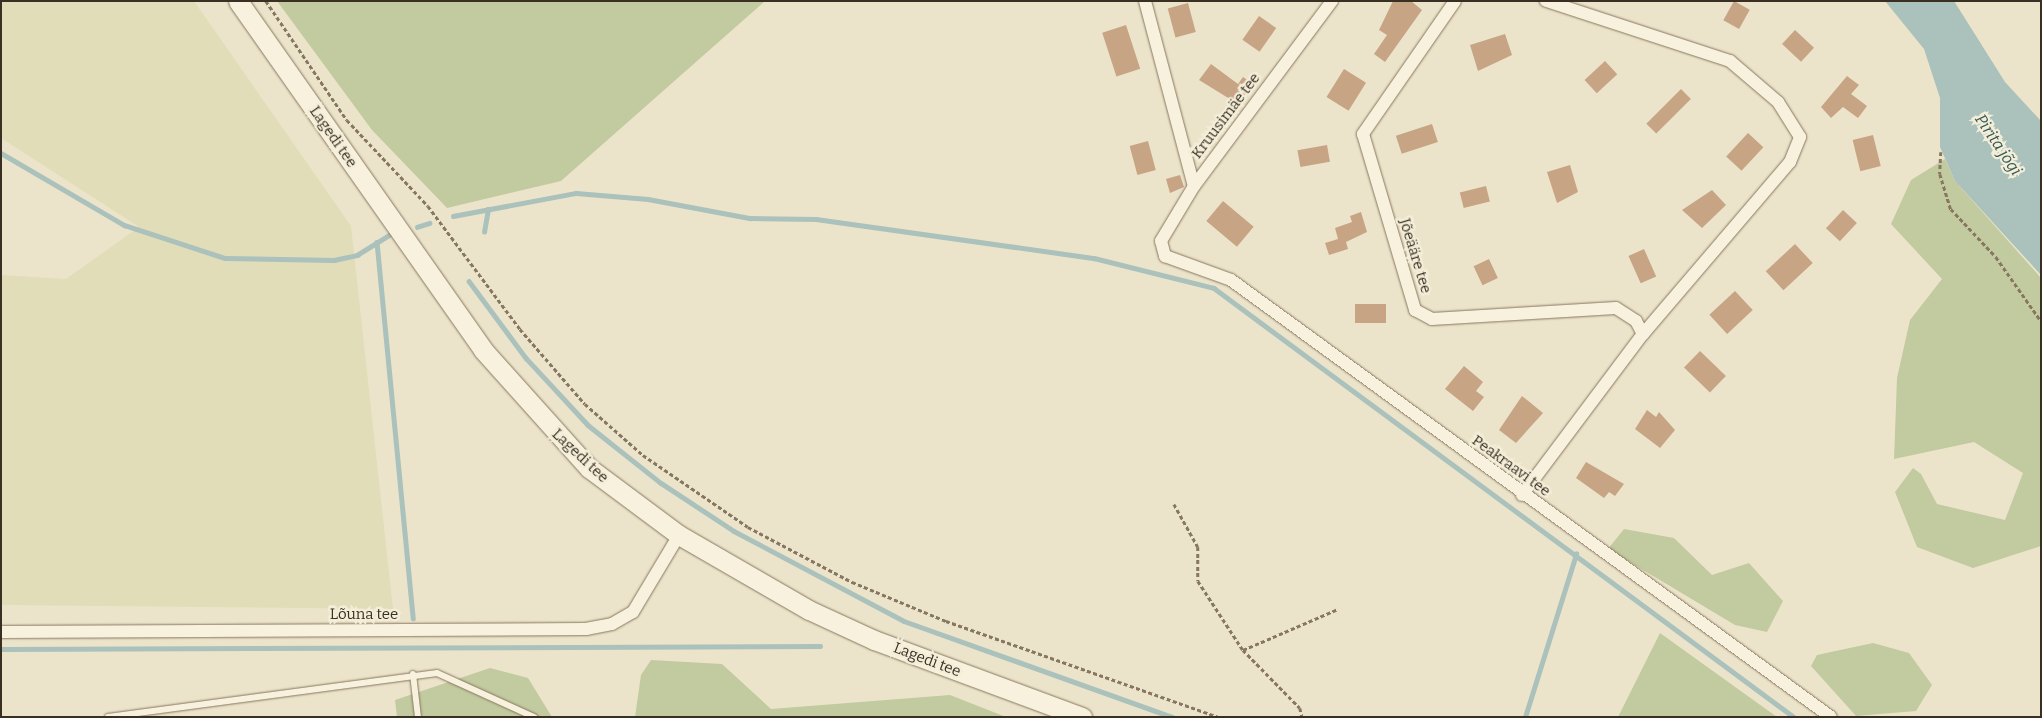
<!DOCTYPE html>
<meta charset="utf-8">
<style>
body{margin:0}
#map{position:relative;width:2042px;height:718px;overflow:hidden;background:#ece4ca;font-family:Bitter,serif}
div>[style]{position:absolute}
.farmland>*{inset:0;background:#e1ddb8}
.green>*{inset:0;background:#c2ca9f}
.water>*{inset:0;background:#aac1bc}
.stream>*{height:4.5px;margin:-2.25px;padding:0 2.25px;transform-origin:2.25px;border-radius:2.25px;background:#aac1bc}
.building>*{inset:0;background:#c7a483;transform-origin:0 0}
.path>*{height:2.5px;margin-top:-1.25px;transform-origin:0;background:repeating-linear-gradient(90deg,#877760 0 4px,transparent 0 6.5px)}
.roads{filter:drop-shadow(0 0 1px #877760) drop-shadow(0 0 1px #877760)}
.lane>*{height:6px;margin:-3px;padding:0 3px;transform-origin:3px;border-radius:3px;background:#f7f1dd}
.street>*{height:12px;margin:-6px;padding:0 6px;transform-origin:6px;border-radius:6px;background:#f7f1dd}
.secondary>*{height:19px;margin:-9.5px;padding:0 9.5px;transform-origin:9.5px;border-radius:9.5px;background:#f7f1dd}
span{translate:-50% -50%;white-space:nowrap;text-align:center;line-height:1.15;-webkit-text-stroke:4.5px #f4eed9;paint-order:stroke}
.street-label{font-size:15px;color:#392f22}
.water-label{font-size:16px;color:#335858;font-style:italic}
.frame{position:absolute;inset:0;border:2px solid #392f22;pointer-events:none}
</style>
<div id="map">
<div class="farmland">
<i style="clip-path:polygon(1px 1px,194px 1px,351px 226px,393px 609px,1px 605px,1px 275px,66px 279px,139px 227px,1px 138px)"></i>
</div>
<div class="green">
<i style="clip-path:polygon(277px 1px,765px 1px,561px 181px,447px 208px,372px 130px)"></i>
<i style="clip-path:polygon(1945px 159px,1955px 181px,2041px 278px,2041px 546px,1973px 568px,1917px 547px,1895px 492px,1913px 468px,1921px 474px,1937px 504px,2005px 520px,2023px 473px,1974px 442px,1894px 459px,1897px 378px,1910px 320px,1942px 279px,1891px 224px,1911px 180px)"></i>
<i style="clip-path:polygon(1624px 529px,1674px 538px,1712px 575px,1749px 563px,1783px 601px,1767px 632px,1735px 625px,1608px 549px)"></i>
<i style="clip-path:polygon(1660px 633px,1777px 717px,1618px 717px)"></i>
<i style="clip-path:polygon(1873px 643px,1909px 653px,1932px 685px,1916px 711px,1856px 716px,1811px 666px,1817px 655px)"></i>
<i style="clip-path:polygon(651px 660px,722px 664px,771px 709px,950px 695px,1006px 717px,635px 717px,641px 675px)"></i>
<i style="clip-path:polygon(490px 668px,528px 678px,552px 717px,397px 717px,395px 700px)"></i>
</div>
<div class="water">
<i style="clip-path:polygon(1885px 1px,1954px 1px,2005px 82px,2041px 121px,2041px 275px,1955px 181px,1940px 147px,1940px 98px,1924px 49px)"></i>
</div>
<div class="stream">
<i style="left:1px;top:153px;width:143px;rotate:30.3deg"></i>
<i style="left:124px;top:225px;width:106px;rotate:18.1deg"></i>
<i style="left:225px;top:258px;width:109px;rotate:1.1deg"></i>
<i style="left:334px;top:260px;width:24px;rotate:-12deg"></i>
<i style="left:357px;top:255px;width:38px;rotate:-32deg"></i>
<i style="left:453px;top:216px;width:125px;rotate:-10.6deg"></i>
<i style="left:576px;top:193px;width:72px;rotate:4.8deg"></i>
<i style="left:648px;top:199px;width:104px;rotate:10.6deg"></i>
<i style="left:750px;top:218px;width:66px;rotate:0.9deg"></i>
<i style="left:816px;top:219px;width:281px;rotate:8deg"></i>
<i style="left:1094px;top:258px;width:124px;rotate:14deg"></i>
<i style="left:1214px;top:288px;width:721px;rotate:36.49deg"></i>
<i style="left:417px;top:227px;width:13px;rotate:-18deg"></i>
<i style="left:484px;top:232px;width:23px;rotate:-80deg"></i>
<i style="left:377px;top:242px;width:378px;rotate:84.5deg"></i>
<i style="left:469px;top:281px;width:96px;rotate:53.5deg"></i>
<i style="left:526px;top:358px;width:91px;rotate:47.2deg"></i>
<i style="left:588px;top:425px;width:93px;rotate:38.5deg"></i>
<i style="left:661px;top:483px;width:87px;rotate:33.3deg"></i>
<i style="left:734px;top:531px;width:192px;rotate:27.9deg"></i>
<i style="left:904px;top:621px;width:285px;rotate:19.7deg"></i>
<i style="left:1px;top:649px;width:819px;rotate:-0.21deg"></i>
<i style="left:1525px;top:717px;width:171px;rotate:-72.6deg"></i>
</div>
<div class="building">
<i style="clip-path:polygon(1393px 1px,1411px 1px,1422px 10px,1385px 62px,1374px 54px,1387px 35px,1379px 30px)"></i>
<i style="left:1734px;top:1px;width:18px;height:22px;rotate:29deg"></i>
<i style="left:1188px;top:3px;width:30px;height:21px;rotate:75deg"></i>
<i style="left:1259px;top:16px;width:21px;height:29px;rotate:35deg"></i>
<i style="left:1126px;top:25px;width:46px;height:25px;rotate:72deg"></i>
<i style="left:1795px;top:30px;width:26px;height:19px;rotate:43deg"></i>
<i style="clip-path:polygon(1505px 34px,1512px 55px,1478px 71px,1470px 45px)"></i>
<i style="left:1605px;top:61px;width:18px;height:28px;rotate:47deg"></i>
<i style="clip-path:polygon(1211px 64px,1238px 84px,1243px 77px,1253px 84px,1238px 104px,1199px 80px)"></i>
<i style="left:1344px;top:69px;width:26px;height:33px;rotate:32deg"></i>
<i style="clip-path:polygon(1847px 76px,1859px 85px,1851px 94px,1867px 106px,1858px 118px,1843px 107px,1831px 118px,1821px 107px)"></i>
<i style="left:1681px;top:89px;width:14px;height:49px;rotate:45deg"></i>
<i style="left:1432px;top:124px;width:19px;height:38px;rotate:72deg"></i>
<i style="left:1748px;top:133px;width:21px;height:32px;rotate:43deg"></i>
<i style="left:1873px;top:135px;width:32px;height:21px;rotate:76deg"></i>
<i style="left:1148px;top:141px;width:30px;height:19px;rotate:75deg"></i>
<i style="left:1327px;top:145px;width:17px;height:30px;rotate:80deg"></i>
<i style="clip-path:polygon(1570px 165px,1578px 192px,1557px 203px,1547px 172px)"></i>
<i style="clip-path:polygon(1180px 175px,1184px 187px,1170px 193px,1166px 179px)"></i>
<i style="left:1486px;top:186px;width:16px;height:27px;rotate:76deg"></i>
<i style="clip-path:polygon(1712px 190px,1726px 205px,1702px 228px,1682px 210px)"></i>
<i style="left:1223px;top:201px;width:40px;height:26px;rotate:40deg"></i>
<i style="left:1843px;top:210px;width:19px;height:25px;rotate:43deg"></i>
<i style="clip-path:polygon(1361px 212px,1367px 232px,1346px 242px,1348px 249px,1329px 255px,1325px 243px,1338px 239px,1335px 228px,1352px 222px,1350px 216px)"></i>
<i style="left:1795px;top:244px;width:26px;height:40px;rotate:47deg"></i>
<i style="left:1644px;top:249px;width:30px;height:17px;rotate:66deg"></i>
<i style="left:1489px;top:259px;width:21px;height:17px;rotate:65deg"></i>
<i style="left:1735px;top:291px;width:26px;height:35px;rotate:47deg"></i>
<i style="left:1386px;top:304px;width:19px;height:31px;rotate:90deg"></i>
<i style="left:1700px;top:351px;width:36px;height:23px;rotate:44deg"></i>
<i style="clip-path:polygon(1464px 366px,1483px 382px,1476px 391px,1484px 397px,1473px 411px,1445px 389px)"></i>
<i style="clip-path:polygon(1522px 396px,1543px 413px,1516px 443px,1499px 430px)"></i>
<i style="clip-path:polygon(1647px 410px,1656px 417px,1659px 412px,1675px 430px,1660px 448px,1635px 429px)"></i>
<i style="clip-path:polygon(1586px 462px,1624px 484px,1615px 496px,1609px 492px,1604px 498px,1576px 478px)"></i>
</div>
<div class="path">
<i style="left:266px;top:1px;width:144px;rotate:55.8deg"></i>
<i style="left:347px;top:120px;width:118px;rotate:46.7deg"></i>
<i style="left:428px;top:206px;width:154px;rotate:53.2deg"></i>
<i style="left:520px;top:329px;width:99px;rotate:49.1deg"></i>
<i style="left:585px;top:404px;width:77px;rotate:41.3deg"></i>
<i style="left:643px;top:455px;width:127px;rotate:34.4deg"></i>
<i style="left:748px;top:527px;width:118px;rotate:27.9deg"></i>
<i style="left:852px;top:582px;width:102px;rotate:22.5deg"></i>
<i style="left:946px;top:621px;width:288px;rotate:19.4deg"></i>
<i style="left:1941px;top:152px;width:22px;rotate:93deg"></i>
<i style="left:1940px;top:174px;width:37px;rotate:73deg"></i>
<i style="left:1951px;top:209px;width:66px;rotate:46.8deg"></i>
<i style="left:1996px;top:257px;width:78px;rotate:54.9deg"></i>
<i style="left:1174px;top:504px;width:49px;rotate:60.8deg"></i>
<i style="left:1198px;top:547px;width:34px;rotate:90deg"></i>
<i style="left:1198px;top:581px;width:82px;rotate:56.9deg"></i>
<i style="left:1243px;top:650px;width:81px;rotate:45.5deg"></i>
<i style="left:1300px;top:708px;width:9px;rotate:77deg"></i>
<i style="left:1243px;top:650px;width:103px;rotate:-23.3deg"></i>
</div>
<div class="roads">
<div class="lane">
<i style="left:413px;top:674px;width:43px;rotate:83.4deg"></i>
<i style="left:108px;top:717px;width:332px;rotate:-7.6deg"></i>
<i style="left:437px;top:673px;width:107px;rotate:24.4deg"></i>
</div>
<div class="street">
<i style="left:1145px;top:1px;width:191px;rotate:75.2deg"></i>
<i style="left:1332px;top:1px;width:231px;rotate:126.7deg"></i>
<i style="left:1194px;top:186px;width:64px;rotate:121deg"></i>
<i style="left:1161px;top:241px;width:16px;rotate:75deg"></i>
<i style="left:1165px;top:256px;width:70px;rotate:20deg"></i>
<i style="left:1231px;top:280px;width:742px;rotate:36.07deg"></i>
<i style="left:1455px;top:1px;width:162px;rotate:124.7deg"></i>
<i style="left:1363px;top:134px;width:184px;rotate:73.5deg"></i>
<i style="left:1415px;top:310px;width:19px;rotate:28deg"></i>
<i style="left:1432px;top:319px;width:184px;rotate:-3.4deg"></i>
<i style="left:1616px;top:308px;width:24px;rotate:33deg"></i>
<i style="left:1636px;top:321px;width:15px;rotate:62deg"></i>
<i style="left:1522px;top:495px;width:201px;rotate:-53.1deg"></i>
<i style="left:1643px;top:334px;width:226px;rotate:-49.5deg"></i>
<i style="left:1790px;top:162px;width:27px;rotate:-68deg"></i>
<i style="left:1800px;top:137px;width:41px;rotate:-122.2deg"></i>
<i style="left:1778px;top:102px;width:63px;rotate:-139.5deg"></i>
<i style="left:1730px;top:61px;width:194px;rotate:-161.9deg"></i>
<i style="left:1px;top:632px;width:585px;rotate:-0.29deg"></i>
<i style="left:586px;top:629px;width:26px;rotate:-11deg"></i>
<i style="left:612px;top:624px;width:24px;rotate:-30deg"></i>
<i style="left:633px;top:612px;width:90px;rotate:-59.1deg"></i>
</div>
<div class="secondary">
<i style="left:238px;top:1px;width:426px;rotate:54.9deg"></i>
<i style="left:483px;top:350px;width:159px;rotate:48.1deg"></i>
<i style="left:589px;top:468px;width:112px;rotate:36.7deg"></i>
<i style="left:679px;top:535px;width:150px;rotate:30deg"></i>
<i style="left:809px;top:610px;width:72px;rotate:24.8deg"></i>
<i style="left:874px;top:640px;width:222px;rotate:20.3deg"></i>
</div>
</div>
<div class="street-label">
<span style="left:1226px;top:116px;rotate:-53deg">Kruusimäe tee</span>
<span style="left:333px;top:137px;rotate:55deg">Lagedi tee</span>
<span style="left:1415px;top:256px;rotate:73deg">Jõeääre tee</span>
<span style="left:580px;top:456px;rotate:43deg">Lagedi tee</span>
<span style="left:1511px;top:466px;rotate:36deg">Peakraavi tee</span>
<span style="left:364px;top:615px">Lõuna tee</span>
<span style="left:927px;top:660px;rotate:21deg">Lagedi tee</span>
</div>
<div class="water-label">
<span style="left:1998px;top:145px;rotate:56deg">Pirita jõgi</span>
</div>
<div class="frame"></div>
</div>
